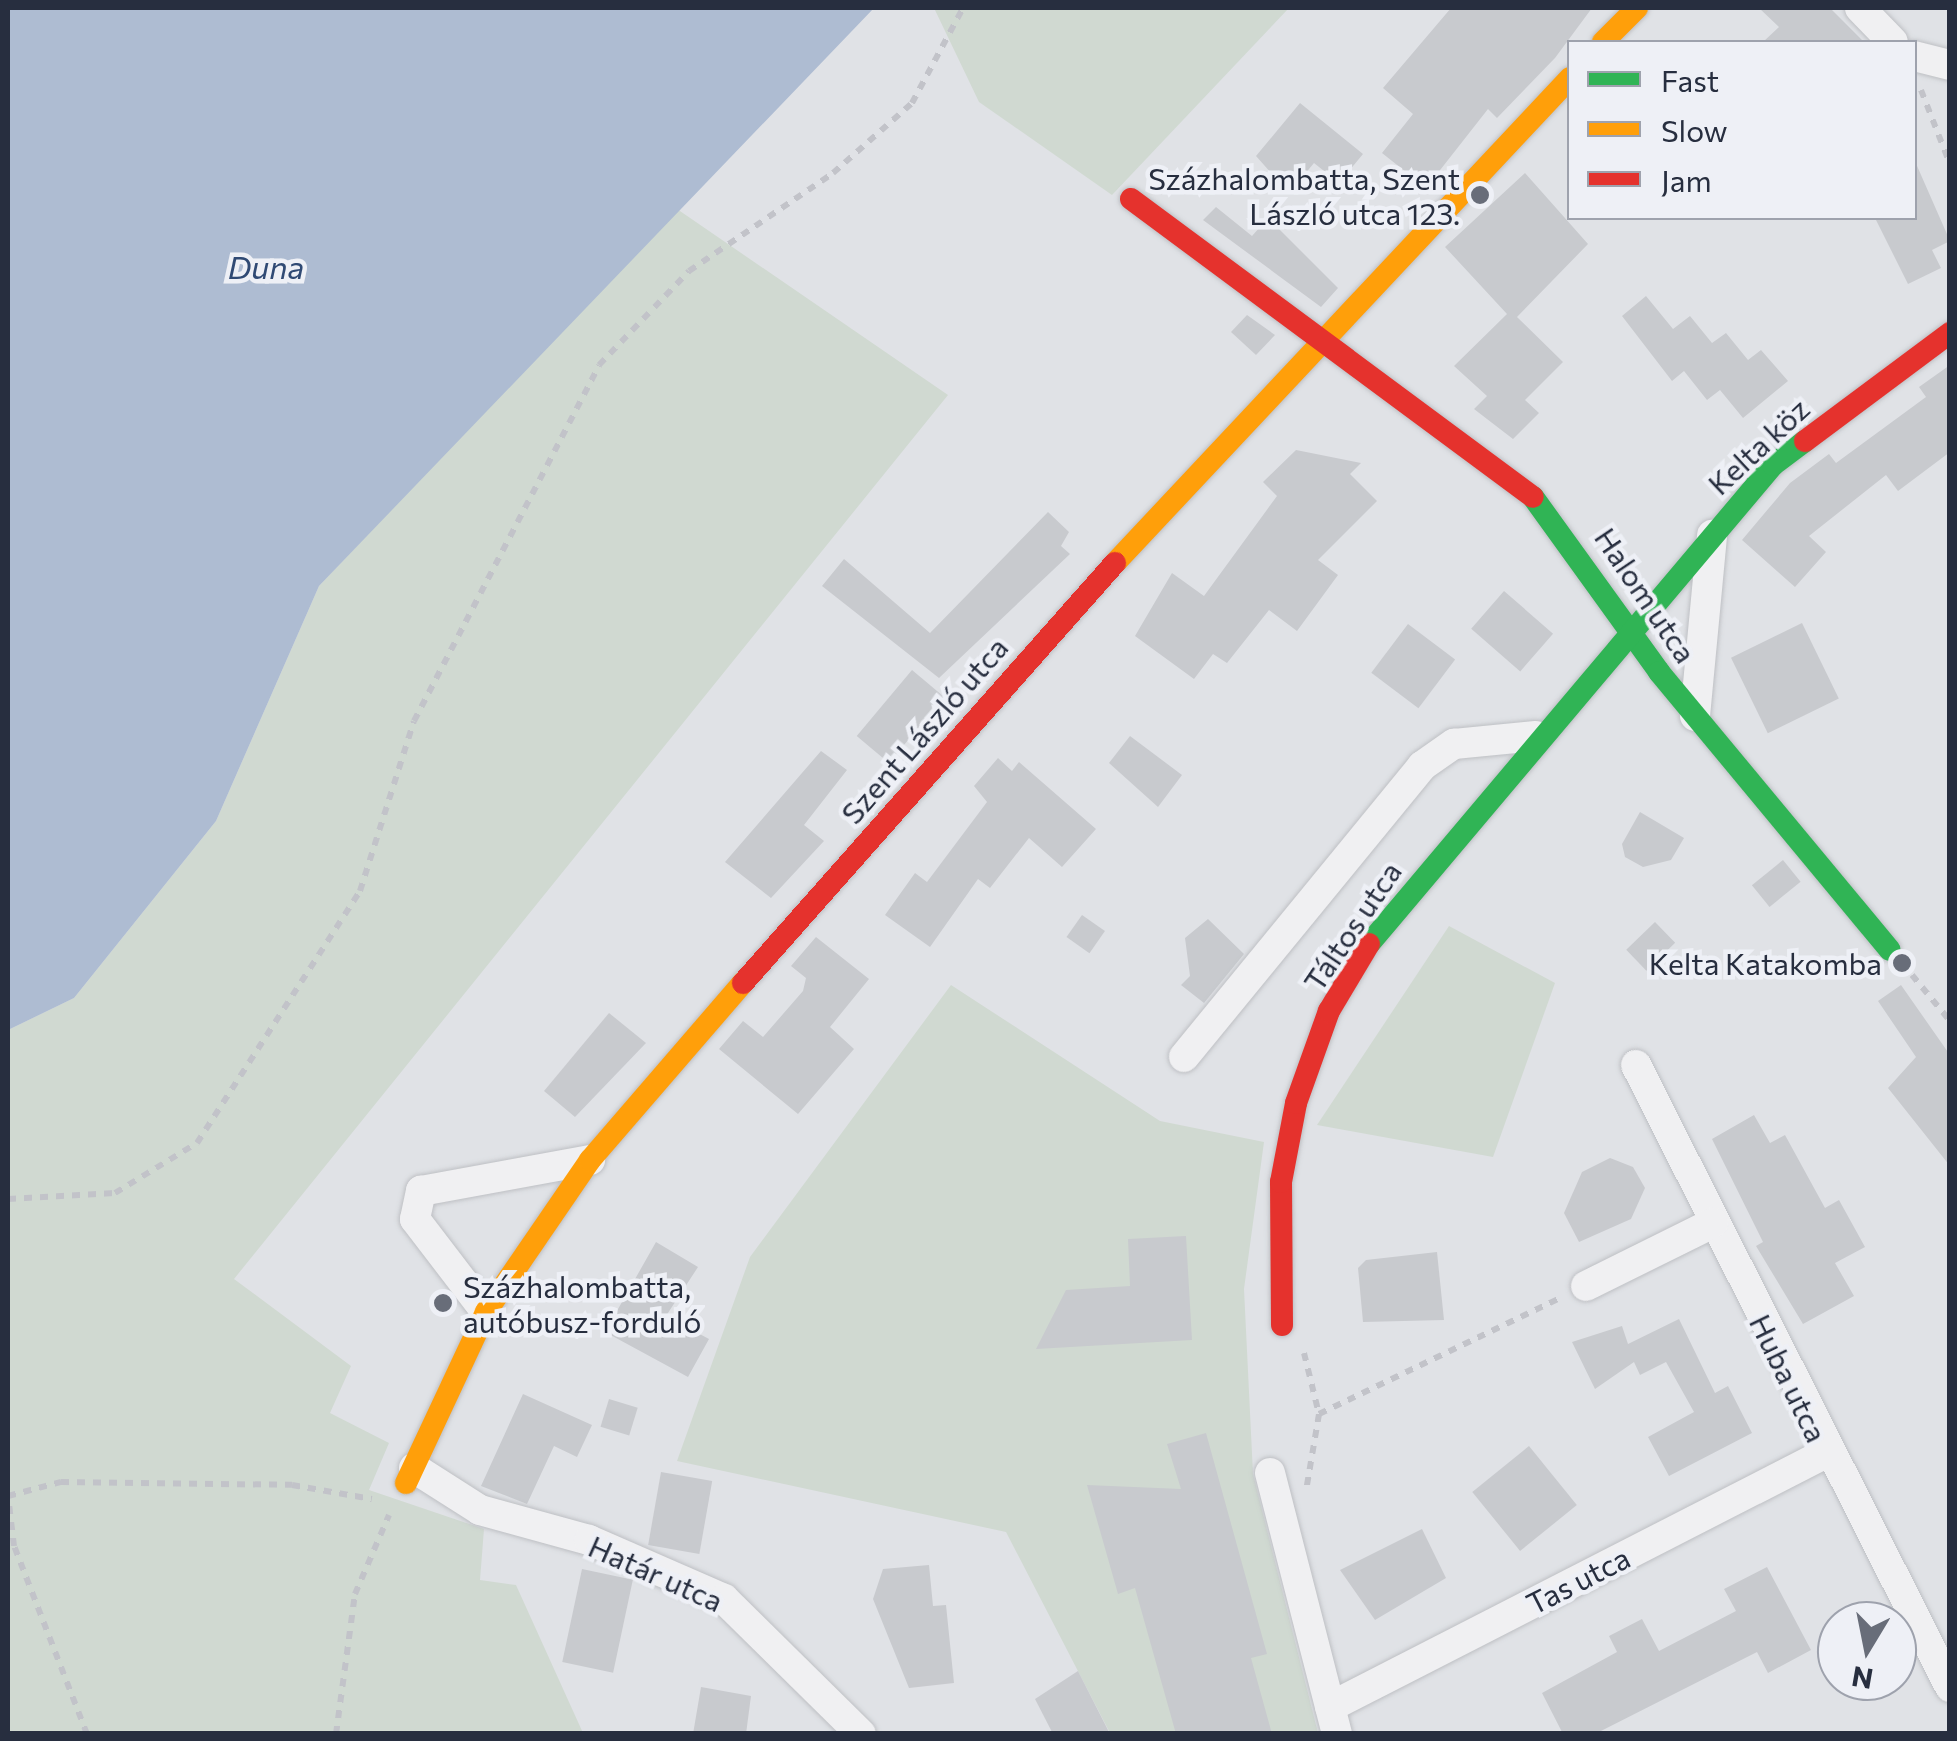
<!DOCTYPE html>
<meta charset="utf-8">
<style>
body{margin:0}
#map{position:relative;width:1957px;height:1741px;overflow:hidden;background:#e0e2e6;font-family:Commissioner,sans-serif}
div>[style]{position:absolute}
.green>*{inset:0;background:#d0d9d1}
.water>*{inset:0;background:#aebcd2}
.building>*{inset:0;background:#c8cace;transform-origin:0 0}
.path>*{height:6px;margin-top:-3px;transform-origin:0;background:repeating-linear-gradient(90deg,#c2c3c9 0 8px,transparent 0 16px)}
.roads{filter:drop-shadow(0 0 2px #bec0c4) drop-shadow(0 0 2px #bec0c4)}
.street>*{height:30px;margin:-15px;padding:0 15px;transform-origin:15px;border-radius:15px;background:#f0f0f2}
.fast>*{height:22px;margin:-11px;padding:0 11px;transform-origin:11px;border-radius:11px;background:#30b455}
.slow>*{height:22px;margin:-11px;padding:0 11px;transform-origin:11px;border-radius:11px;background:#ff9f0a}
.jam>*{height:22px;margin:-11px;padding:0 11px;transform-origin:11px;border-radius:11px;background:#e5322d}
.dots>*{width:28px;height:28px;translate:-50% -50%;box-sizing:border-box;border:5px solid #eef0f6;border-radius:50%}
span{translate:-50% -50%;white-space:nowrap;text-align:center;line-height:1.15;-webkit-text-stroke:9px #eef0f6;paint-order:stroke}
.poi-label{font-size:30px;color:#272e3f}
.right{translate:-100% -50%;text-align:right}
.left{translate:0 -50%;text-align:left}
.street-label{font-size:30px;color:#272e3f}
.water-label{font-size:32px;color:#304a74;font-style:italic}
.frame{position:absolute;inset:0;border:10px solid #272e3f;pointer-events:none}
.legend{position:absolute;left:1567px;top:40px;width:350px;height:180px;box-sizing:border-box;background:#eef0f6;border:2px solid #9ea2ad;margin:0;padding:12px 18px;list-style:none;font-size:30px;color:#272e3f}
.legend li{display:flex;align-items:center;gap:20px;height:50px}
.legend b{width:50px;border:2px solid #9ea2ad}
.north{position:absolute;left:1817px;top:1601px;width:100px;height:100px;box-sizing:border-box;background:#eef0f6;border:2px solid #9ea2ad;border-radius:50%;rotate:190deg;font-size:28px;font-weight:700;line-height:40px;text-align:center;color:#272e3f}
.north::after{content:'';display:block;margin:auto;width:35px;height:45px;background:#686d79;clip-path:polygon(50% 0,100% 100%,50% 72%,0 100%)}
</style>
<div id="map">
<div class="green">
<i style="clip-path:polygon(934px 8px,1289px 8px,1112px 195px,979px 102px)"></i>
<i style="clip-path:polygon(677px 209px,948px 395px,234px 1279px,351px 1366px,330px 1413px,389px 1443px,369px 1490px,484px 1529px,480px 1580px,516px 1585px,583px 1733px,8px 1734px,8px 1030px,74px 998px,216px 821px,319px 586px)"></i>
<i style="clip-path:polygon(1449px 926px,1555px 983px,1493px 1157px,1317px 1125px)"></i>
<i style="clip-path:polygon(951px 985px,1160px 1121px,1264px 1142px,1244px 1289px,1253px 1474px,1318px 1733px,1110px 1733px,1006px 1532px,677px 1461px,750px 1257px)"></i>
</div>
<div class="water">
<i style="clip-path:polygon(8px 8px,874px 8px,319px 586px,216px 821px,74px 998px,8px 1030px)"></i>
</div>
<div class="building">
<i style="clip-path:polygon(1451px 8px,1592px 8px,1555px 58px,1497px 118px,1488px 109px,1426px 188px,1382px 153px,1413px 114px,1383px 88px)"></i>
<i style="clip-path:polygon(1759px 8px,1830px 8px,1864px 42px,1763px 42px,1779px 27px)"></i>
<i style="clip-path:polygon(1300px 103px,1363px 154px,1339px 183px,1314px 163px,1289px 193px,1256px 156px)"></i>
<i style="clip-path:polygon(1914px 159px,1950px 241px,1932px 250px,1941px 268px,1908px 284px,1875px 218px,1914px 218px)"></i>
<i style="clip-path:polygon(1525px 173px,1588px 244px,1517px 317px,1563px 362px,1525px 400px,1539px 413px,1513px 439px,1474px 409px,1487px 396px,1454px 366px,1507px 314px,1445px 247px)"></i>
<i style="clip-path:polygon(1216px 207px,1252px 236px,1268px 218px,1338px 288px,1321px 307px,1203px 220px)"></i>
<i style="clip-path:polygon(1646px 296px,1673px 329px,1690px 316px,1712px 343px,1726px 333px,1748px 360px,1761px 350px,1788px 381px,1743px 418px,1720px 390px,1707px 400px,1684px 371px,1672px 381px,1622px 316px)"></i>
<i style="clip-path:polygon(1247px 315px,1275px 335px,1256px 355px,1231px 332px)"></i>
<i style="clip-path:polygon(1950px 365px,1950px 452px,1898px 491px,1886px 475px,1809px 536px,1826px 552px,1795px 587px,1742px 540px,1790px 483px,1829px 454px,1836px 463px,1926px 397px,1919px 387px)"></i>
<i style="clip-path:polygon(1296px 450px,1361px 463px,1350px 474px,1377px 501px,1318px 560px,1338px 575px,1297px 631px,1269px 610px,1227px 663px,1213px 654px,1194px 679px,1135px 636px,1172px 573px,1204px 596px,1277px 496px,1263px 482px)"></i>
<i style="clip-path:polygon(1048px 512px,1069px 532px,1061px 546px,1070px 554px,939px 678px,822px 586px,844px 559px,930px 633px)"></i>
<i style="left:1504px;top:591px;width:65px;height:50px;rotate:41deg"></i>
<i style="left:1802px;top:623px;width:84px;height:79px;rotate:64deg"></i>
<i style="left:1408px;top:624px;width:59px;height:61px;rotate:37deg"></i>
<i style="left:912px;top:670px;width:42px;height:86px;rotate:40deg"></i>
<i style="clip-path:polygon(1130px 736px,1182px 775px,1158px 807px,1109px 763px)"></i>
<i style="clip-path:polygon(821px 751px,847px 770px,804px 825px,824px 841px,771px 898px,725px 862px)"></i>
<i style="clip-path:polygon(998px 758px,1012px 771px,1019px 762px,1096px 829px,1062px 867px,1029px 838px,990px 888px,978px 879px,930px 947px,885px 915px,915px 873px,927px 882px,987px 802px,974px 786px)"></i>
<i style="clip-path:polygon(1640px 812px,1684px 838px,1671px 860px,1643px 867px,1625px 857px,1622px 844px)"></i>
<i style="left:1783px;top:860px;width:28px;height:40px;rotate:51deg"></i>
<i style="left:1082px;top:915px;width:28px;height:27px;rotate:35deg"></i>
<i style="clip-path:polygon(1208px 919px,1244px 954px,1204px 1003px,1181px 985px,1190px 976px,1185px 938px)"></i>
<i style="left:1655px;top:922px;width:29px;height:40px;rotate:46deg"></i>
<i style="clip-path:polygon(816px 937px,869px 979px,830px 1027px,854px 1049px,798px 1114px,719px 1049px,743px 1021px,763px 1037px,803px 991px,806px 978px,791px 966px)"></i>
<i style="clip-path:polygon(1901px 985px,1950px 1055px,1950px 1166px,1888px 1088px,1916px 1057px,1878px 1001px)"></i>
<i style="clip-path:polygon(609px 1013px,646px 1043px,575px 1117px,544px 1091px)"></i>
<i style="clip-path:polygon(1754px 1115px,1770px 1143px,1785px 1135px,1825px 1208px,1839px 1200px,1865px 1247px,1835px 1263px,1854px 1296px,1803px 1324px,1756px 1246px,1763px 1242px,1712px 1139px)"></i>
<i style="clip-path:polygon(1610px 1158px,1633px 1167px,1645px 1188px,1631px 1219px,1579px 1242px,1564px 1213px,1582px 1172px)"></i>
<i style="clip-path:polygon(1186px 1236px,1192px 1340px,1036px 1349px,1066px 1290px,1130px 1286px,1128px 1239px)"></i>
<i style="clip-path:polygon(656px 1242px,698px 1267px,666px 1316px,709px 1339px,688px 1377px,605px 1332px)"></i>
<i style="clip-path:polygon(1437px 1252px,1444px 1320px,1363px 1322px,1358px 1268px,1366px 1260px)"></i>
<i style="clip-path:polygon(1679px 1319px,1715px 1393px,1728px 1386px,1752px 1433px,1669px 1476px,1648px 1437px,1694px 1412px,1666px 1362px,1640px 1375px,1634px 1362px,1595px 1389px,1572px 1342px,1622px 1326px,1628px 1344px)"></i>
<i style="clip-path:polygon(523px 1394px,592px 1425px,577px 1457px,554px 1446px,527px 1504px,481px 1486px)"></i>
<i style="left:609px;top:1399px;width:30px;height:29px;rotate:17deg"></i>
<i style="clip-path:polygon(1206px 1433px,1267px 1654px,1251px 1658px,1272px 1734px,1176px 1734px,1135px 1588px,1118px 1594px,1087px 1485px,1181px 1489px,1167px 1444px)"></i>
<i style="left:1529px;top:1446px;width:76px;height:73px;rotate:51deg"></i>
<i style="left:661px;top:1472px;width:52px;height:74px;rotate:10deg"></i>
<i style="clip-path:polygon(1422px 1529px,1446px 1578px,1375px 1620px,1340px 1570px)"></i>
<i style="clip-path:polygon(929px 1565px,933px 1606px,946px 1605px,954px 1683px,909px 1688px,873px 1599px,883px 1569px)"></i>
<i style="clip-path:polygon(1767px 1567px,1811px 1650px,1768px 1673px,1757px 1652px,1595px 1734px,1563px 1734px,1542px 1693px,1617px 1652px,1609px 1636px,1642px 1619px,1659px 1651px,1736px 1611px,1724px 1589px)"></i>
<i style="left:582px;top:1569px;width:52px;height:95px;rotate:12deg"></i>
<i style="clip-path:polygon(1078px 1671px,1110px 1734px,1053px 1734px,1035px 1699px)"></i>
<i style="clip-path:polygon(701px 1687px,751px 1696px,746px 1734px,693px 1734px)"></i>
</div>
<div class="path">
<i style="left:1921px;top:90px;width:79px;rotate:68.6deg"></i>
<i style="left:1912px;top:975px;width:60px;rotate:50.4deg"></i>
<i style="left:8px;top:1199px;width:107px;rotate:-3.2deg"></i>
<i style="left:115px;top:1193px;width:96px;rotate:-31.4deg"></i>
<i style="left:197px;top:1143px;width:300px;rotate:-57.1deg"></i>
<i style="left:360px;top:891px;width:178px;rotate:-72.4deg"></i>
<i style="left:414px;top:721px;width:401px;rotate:-62.5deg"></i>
<i style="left:599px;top:365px;width:130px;rotate:-46.2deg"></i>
<i style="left:689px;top:271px;width:174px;rotate:-34.2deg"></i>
<i style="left:833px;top:173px;width:106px;rotate:-41.5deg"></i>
<i style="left:912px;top:103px;width:108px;rotate:-61.8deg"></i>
<i style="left:1304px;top:1353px;width:63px;rotate:76.2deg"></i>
<i style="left:1319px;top:1414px;width:78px;rotate:99.6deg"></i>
<i style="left:1319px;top:1414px;width:265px;rotate:-25.7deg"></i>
<i style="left:87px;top:1734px;width:202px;rotate:-111.2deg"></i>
<i style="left:14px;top:1546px;width:50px;rotate:-96.8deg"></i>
<i style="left:8px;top:1496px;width:55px;rotate:-14.8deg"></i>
<i style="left:61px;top:1482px;width:231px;rotate:0.7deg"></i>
<i style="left:292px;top:1485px;width:81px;rotate:9.9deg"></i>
<i style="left:336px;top:1734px;width:141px;rotate:-82.3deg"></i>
<i style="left:355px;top:1594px;width:86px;rotate:-66.7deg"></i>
</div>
<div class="roads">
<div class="street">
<i style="left:1860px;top:8px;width:47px;rotate:45.9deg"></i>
<i style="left:1914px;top:56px;width:37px;rotate:14deg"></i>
<i style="left:1695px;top:716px;width:182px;rotate:-84.6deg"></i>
<i style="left:1184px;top:1057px;width:376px;rotate:-50.7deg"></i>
<i style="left:1422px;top:766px;width:39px;rotate:-35deg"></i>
<i style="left:1454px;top:744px;width:82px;rotate:-5.6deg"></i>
<i style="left:1636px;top:1065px;width:697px;rotate:63.21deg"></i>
<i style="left:1586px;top:1286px;width:142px;rotate:-26.4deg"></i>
<i style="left:486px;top:1312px;width:117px;rotate:-127.4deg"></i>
<i style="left:415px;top:1219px;width:29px;rotate:-78deg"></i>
<i style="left:421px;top:1191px;width:172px;rotate:-10.4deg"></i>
<i style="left:414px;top:1468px;width:78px;rotate:32.5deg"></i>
<i style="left:480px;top:1510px;width:113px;rotate:15.4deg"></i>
<i style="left:589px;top:1540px;width:147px;rotate:23.6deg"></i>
<i style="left:724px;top:1599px;width:192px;rotate:44.6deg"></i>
<i style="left:1270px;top:1473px;width:269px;rotate:75.6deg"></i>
<i style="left:1330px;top:1707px;width:557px;rotate:-27.12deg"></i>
</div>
<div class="fast">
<i style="left:1533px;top:497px;width:216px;rotate:54.2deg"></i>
<i style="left:1659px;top:672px;width:361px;rotate:50.3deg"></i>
<i style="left:1369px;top:944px;width:627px;rotate:-49.85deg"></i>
<i style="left:1773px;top:465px;width:40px;rotate:-37deg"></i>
</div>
<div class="slow">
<i style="left:1603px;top:42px;width:48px;rotate:-45deg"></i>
<i style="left:1115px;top:563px;width:665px;rotate:-46.83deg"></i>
<i style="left:406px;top:1483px;width:189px;rotate:-64.9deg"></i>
<i style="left:486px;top:1312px;width:184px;rotate:-55.6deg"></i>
<i style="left:590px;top:1160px;width:234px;rotate:-49.2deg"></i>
</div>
<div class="jam">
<i style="left:1131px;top:199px;width:500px;rotate:36.55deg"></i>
<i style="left:1805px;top:441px;width:181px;rotate:-36.7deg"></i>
<i style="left:743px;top:983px;width:561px;rotate:-48.47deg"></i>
<i style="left:1282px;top:1325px;width:143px;rotate:-90.4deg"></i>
<i style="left:1281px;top:1182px;width:80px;rotate:-79.2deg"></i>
<i style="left:1296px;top:1103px;width:98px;rotate:-70.3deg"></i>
<i style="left:1329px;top:1011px;width:78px;rotate:-59.2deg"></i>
</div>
</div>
<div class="dots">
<i style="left:1480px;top:195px;background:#686d79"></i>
<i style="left:1902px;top:963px;background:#686d79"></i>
<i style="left:443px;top:1303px;background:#686d79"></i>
</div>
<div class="poi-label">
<span class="right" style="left:1460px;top:195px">Százhalombatta, Szent<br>László utca 123.</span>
<span class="right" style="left:1882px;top:963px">Kelta Katakomba</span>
<span class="left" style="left:463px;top:1303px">Százhalombatta,<br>autóbusz-forduló</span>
</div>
<div class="street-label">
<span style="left:1758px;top:446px;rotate:-43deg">Kelta köz</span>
<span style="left:1646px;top:595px;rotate:56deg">Halom utca</span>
<span style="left:924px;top:730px;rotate:-49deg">Szent László utca</span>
<span style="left:1352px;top:926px;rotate:-56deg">Táltos utca</span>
<span style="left:1789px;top:1378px;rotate:64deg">Huba utca</span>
<span style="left:656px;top:1573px;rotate:24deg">Határ utca</span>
<span style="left:1578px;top:1580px;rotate:-27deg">Tas utca</span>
</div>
<div class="water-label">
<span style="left:266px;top:266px">Duna</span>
</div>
<div class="frame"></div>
<ul class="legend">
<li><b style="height:12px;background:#30b455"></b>Fast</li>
<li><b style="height:12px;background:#ff9f0a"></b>Slow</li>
<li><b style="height:12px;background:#e5322d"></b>Jam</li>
</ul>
<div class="north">N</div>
</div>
